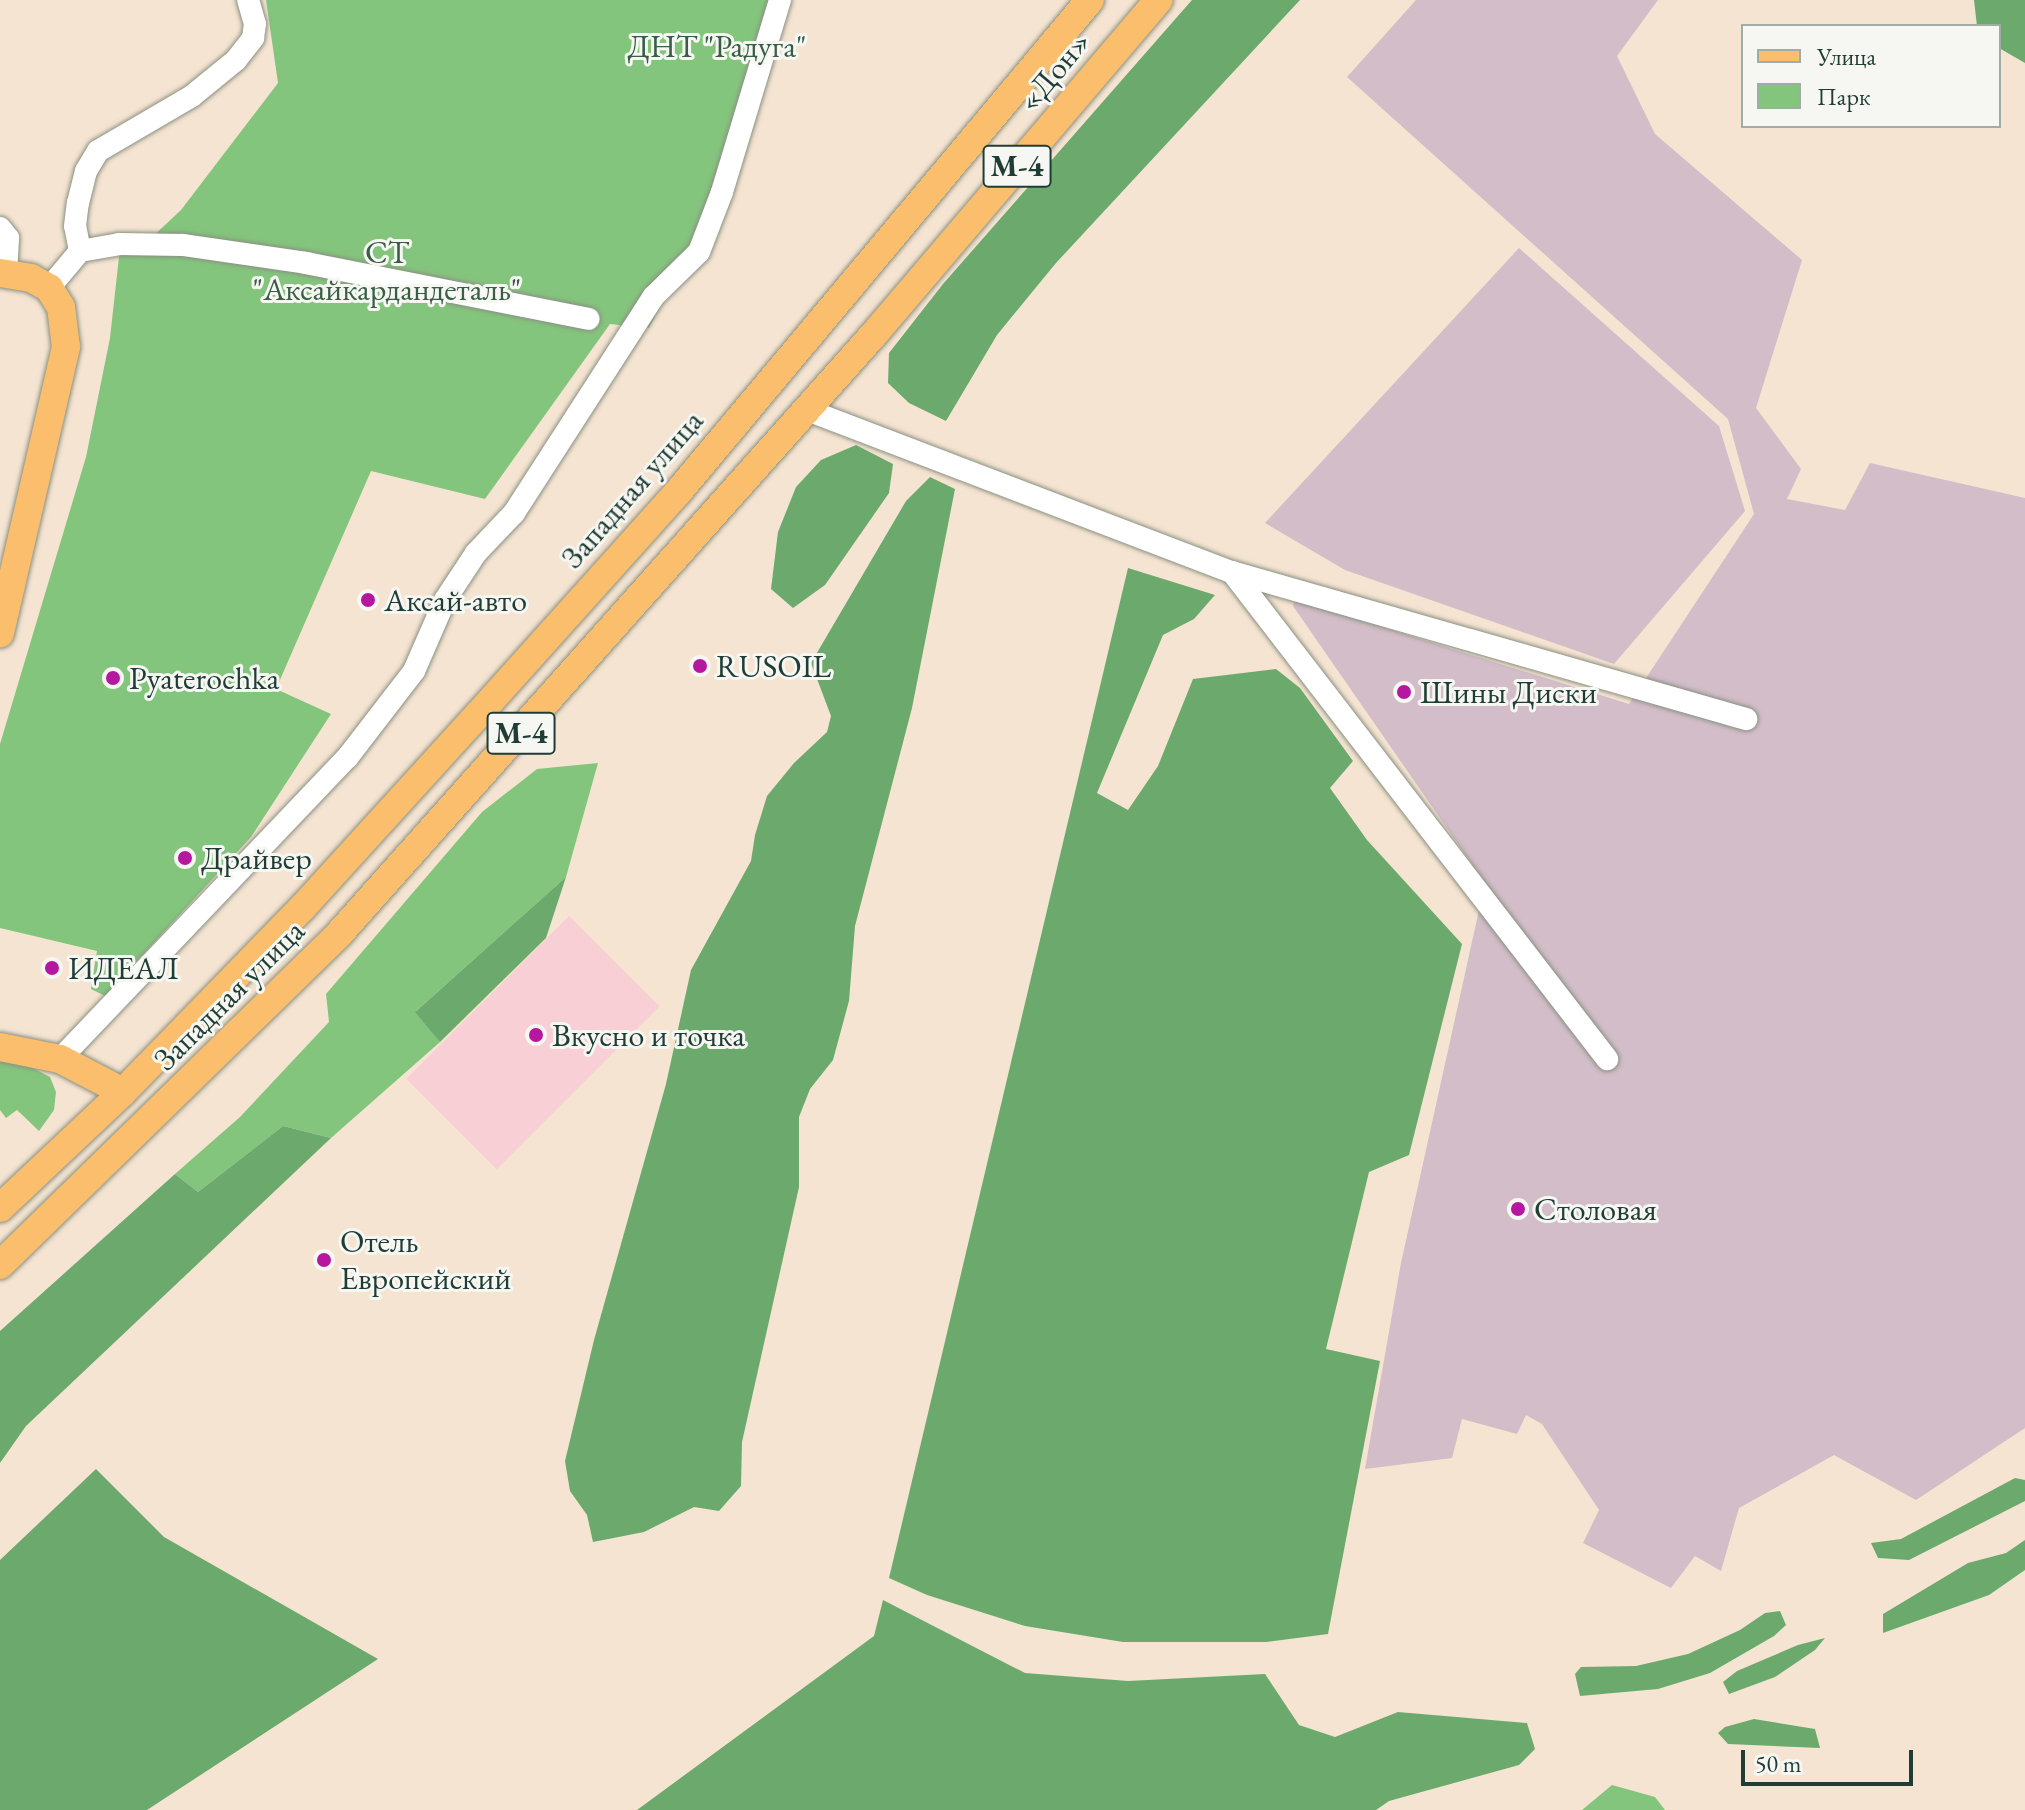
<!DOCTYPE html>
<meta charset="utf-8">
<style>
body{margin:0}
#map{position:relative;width:2025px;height:1810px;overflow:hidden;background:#f5e4d1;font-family:"EB Garamond",serif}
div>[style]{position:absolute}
.built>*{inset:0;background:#f7cfd4;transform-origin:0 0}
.industrial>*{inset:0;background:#d2bdc8}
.green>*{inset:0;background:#84c57d}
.forest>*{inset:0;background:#6baa6c}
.roads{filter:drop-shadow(0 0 2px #8a9082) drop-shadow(0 0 2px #8a9082)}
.minor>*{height:22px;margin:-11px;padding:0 11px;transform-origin:11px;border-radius:11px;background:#fff}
.major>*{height:28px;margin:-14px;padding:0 14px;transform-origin:14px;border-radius:14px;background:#fabe6d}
.dots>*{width:22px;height:22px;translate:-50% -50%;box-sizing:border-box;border:4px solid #f6f6f2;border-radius:50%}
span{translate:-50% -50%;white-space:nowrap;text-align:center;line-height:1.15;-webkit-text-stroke:6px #f6f6f2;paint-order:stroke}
.shield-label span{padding:2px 6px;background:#f6f6f2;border:2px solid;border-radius:6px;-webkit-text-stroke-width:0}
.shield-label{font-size:30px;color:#1f3d34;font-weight:700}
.park-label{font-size:32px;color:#385f46}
.street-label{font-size:32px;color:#1f3d34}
.poi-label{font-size:32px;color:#1f3d34}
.left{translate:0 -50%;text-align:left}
.legend{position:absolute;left:1741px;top:24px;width:260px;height:104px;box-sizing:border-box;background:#f6f6f2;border:2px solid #a0aca6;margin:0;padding:10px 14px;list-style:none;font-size:24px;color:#1f3d34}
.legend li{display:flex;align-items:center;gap:16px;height:40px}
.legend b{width:40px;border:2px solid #a0aca6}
.scale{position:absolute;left:1741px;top:1750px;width:172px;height:36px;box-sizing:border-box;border:4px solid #1f3d34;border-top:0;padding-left:10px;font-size:24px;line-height:28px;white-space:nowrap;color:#1f3d34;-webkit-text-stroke:6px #f6f6f2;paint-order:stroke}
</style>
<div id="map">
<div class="built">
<i style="left:569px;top:916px;width:128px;height:230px;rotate:45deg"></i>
</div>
<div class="industrial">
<i style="clip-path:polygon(1416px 0,1658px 0,1617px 56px,1655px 134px,1802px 260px,1756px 408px,1801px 469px,1787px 499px,1845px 510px,1870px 463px,2025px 498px,2025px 1428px,1916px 1500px,1834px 1455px,1739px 1508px,1721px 1571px,1695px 1556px,1671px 1588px,1583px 1543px,1599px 1510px,1542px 1424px,1526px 1415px,1517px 1434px,1462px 1419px,1452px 1458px,1365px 1469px,1401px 1263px,1485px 883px,1293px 606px,1295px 600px,1629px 704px,1754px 514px,1728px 419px,1347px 77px)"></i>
<i style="clip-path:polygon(1519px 248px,1719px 426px,1745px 511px,1614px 664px,1345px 570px,1265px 523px)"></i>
</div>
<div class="green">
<i style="clip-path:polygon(266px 0,779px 0,698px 234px,649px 328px,610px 324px,485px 499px,371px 471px,276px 689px,331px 714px,251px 837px,105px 996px,91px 989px,97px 951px,0 928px,0 744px,86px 457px,110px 338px,121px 239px,150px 239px,181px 210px,278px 83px)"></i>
<i style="clip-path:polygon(598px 763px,566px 877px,416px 1011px,440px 1042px,331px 1138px,283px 1126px,198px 1192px,175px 1174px,240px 1117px,329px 1022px,326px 994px,482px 812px,537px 769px)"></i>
<i style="clip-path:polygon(0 1059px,23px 1063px,50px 1077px,56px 1092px,54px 1110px,39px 1131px,17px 1110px,6px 1118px,0 1110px)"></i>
<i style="clip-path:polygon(1612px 1785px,1655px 1797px,1665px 1810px,1582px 1810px)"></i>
</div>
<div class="forest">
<i style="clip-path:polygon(1192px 0,1300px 0,1056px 263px,997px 335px,946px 421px,909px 403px,888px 383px,889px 353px,943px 284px)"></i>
<i style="clip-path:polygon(1974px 0,2025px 0,2025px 63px,1999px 48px,1999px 26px,1977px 26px)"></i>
<i style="clip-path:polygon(856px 445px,893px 464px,889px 493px,825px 585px,793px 608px,771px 589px,778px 532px,796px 487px,821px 460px)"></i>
<i style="clip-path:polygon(930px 477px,955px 489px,912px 708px,855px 926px,849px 1001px,833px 1060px,810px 1089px,799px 1117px,799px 1187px,742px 1442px,741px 1486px,719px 1511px,694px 1507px,644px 1532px,593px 1542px,587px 1515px,570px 1491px,565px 1461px,594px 1340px,666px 1084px,691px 970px,751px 861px,755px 835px,767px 796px,794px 763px,827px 732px,831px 716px,811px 663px,906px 501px)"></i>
<i style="clip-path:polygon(1128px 568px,1215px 595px,1194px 619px,1163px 635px,1097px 793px,1128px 810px,1158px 766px,1193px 679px,1276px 669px,1300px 688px,1353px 761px,1330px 788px,1367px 840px,1462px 944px,1409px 1155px,1369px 1172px,1326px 1349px,1380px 1361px,1328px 1634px,1266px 1642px,1123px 1642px,1025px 1626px,927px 1595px,889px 1578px)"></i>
<i style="clip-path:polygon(566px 877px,546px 938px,440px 1042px,415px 1012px)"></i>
<i style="clip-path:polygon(283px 1126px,331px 1138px,26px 1426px,0 1463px,0 1331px,175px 1174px,198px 1192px)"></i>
<i style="clip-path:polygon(96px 1469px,164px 1537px,378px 1659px,147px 1810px,0 1810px,0 1560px)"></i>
<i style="clip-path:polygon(2015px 1478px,2025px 1480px,2025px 1501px,1909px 1560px,1878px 1558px,1871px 1543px,1901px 1539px)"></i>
<i style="clip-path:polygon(2025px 1540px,2025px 1570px,1989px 1595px,1883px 1633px,1883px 1614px,1968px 1563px,2006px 1553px)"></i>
<i style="clip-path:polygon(883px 1600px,1025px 1673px,1128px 1681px,1265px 1674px,1299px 1725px,1335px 1737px,1398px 1712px,1527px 1723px,1535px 1749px,1519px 1765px,1389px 1801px,1376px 1810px,637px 1810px,874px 1636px)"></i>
<i style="clip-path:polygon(1780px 1611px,1786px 1625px,1774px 1636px,1710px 1673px,1658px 1689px,1580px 1696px,1575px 1674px,1581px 1667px,1636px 1666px,1688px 1654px,1740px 1630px,1765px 1613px)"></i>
<i style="clip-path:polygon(1825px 1638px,1815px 1650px,1775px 1677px,1729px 1694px,1723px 1682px,1737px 1671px,1798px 1645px)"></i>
<i style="clip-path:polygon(1754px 1719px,1815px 1729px,1820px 1748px,1728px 1744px,1718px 1733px,1725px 1727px)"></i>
</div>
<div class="roads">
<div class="minor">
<i style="left:0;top:228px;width:13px;rotate:51deg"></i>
<i style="left:8px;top:238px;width:35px;rotate:93deg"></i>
<i style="left:80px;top:251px;width:25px;rotate:-101deg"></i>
<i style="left:75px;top:226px;width:23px;rotate:-83deg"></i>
<i style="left:78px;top:203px;width:33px;rotate:-76deg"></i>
<i style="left:86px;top:171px;width:23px;rotate:-59deg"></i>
<i style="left:98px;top:151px;width:109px;rotate:-30.3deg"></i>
<i style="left:192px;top:96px;width:57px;rotate:-39.3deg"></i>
<i style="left:236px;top:60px;width:28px;rotate:-52deg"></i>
<i style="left:253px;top:38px;width:14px;rotate:-82deg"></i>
<i style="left:255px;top:24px;width:25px;rotate:-106deg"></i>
<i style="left:49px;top:288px;width:48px;rotate:-50deg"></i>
<i style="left:80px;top:251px;width:40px;rotate:-10deg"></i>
<i style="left:119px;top:244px;width:64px;rotate:0.9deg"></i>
<i style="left:183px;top:245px;width:124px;rotate:8.3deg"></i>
<i style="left:306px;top:263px;width:288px;rotate:11.2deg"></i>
<i style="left:807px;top:410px;width:455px;rotate:20.9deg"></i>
<i style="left:1232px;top:572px;width:615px;rotate:52.4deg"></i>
<i style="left:1232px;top:572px;width:535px;rotate:15.96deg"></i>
<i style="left:60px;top:1059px;width:416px;rotate:-46.4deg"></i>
<i style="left:347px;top:758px;width:110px;rotate:-52.4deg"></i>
<i style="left:414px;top:671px;width:77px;rotate:-66.4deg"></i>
<i style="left:445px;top:600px;width:56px;rotate:-56.6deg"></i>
<i style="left:476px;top:553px;width:55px;rotate:-46.5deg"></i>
<i style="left:514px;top:513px;width:257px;rotate:-57.2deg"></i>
<i style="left:653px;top:297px;width:64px;rotate:-44.4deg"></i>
<i style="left:699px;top:252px;width:64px;rotate:-69deg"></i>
<i style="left:722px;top:192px;width:201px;rotate:-73.2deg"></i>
</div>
<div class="major">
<i style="left:0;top:273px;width:31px;rotate:9deg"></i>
<i style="left:31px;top:278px;width:21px;rotate:29deg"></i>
<i style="left:49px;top:288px;width:22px;rotate:58deg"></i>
<i style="left:61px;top:307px;width:40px;rotate:82.9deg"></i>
<i style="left:66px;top:347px;width:294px;rotate:103deg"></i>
<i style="left:0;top:1047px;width:61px;rotate:11.3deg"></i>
<i style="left:60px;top:1059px;width:71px;rotate:27.6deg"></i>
<i style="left:0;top:1208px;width:169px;rotate:-43.3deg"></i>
<i style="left:123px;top:1092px;width:258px;rotate:-45.8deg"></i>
<i style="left:303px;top:907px;width:260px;rotate:-47.7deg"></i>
<i style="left:478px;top:715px;width:301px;rotate:-48.1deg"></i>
<i style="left:679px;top:491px;width:640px;rotate:-50.07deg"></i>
<i style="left:0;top:1265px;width:474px;rotate:-44.3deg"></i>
<i style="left:339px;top:934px;width:807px;rotate:-48.27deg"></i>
<i style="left:876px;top:332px;width:436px;rotate:-49.6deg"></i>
</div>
</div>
<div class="dots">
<i style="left:368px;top:600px;background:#b5179e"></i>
<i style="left:700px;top:666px;background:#b5179e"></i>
<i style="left:113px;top:678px;background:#b5179e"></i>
<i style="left:1404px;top:692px;background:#b5179e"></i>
<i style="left:185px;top:858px;background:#b5179e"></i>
<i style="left:52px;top:968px;background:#b5179e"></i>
<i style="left:536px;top:1035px;background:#b5179e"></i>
<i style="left:1518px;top:1209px;background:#b5179e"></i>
<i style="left:324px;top:1260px;background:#b5179e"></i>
</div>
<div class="shield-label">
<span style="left:1017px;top:166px">М-4</span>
<span style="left:521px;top:733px">М-4</span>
</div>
<div class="park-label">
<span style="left:717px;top:46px">ДНТ "Радуга"</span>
<span style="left:387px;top:271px">СТ<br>"Аксайкардандеталь"</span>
</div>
<div class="street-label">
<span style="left:1054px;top:71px;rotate:-50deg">«Дон»</span>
<span style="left:632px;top:489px;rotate:-49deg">Западная улица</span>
<span style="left:229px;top:995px;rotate:-45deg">Западная улица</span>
</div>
<div class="poi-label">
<span class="left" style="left:384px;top:600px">Аксай-авто</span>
<span class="left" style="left:716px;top:666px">RUSOIL</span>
<span class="left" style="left:129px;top:678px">Pyaterochka</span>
<span class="left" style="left:1420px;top:692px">Шины Диски</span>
<span class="left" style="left:201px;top:858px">Драйвер</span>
<span class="left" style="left:68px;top:968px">ИДЕАЛ</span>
<span class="left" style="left:552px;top:1035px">Вкусно и точка</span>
<span class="left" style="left:1534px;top:1209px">Столовая</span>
<span class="left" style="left:340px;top:1260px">Отель<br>Европейский</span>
</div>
<ul class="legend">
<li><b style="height:10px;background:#fabe6d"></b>Улица</li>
<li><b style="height:22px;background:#84c57d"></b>Парк</li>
</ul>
<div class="scale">50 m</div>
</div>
